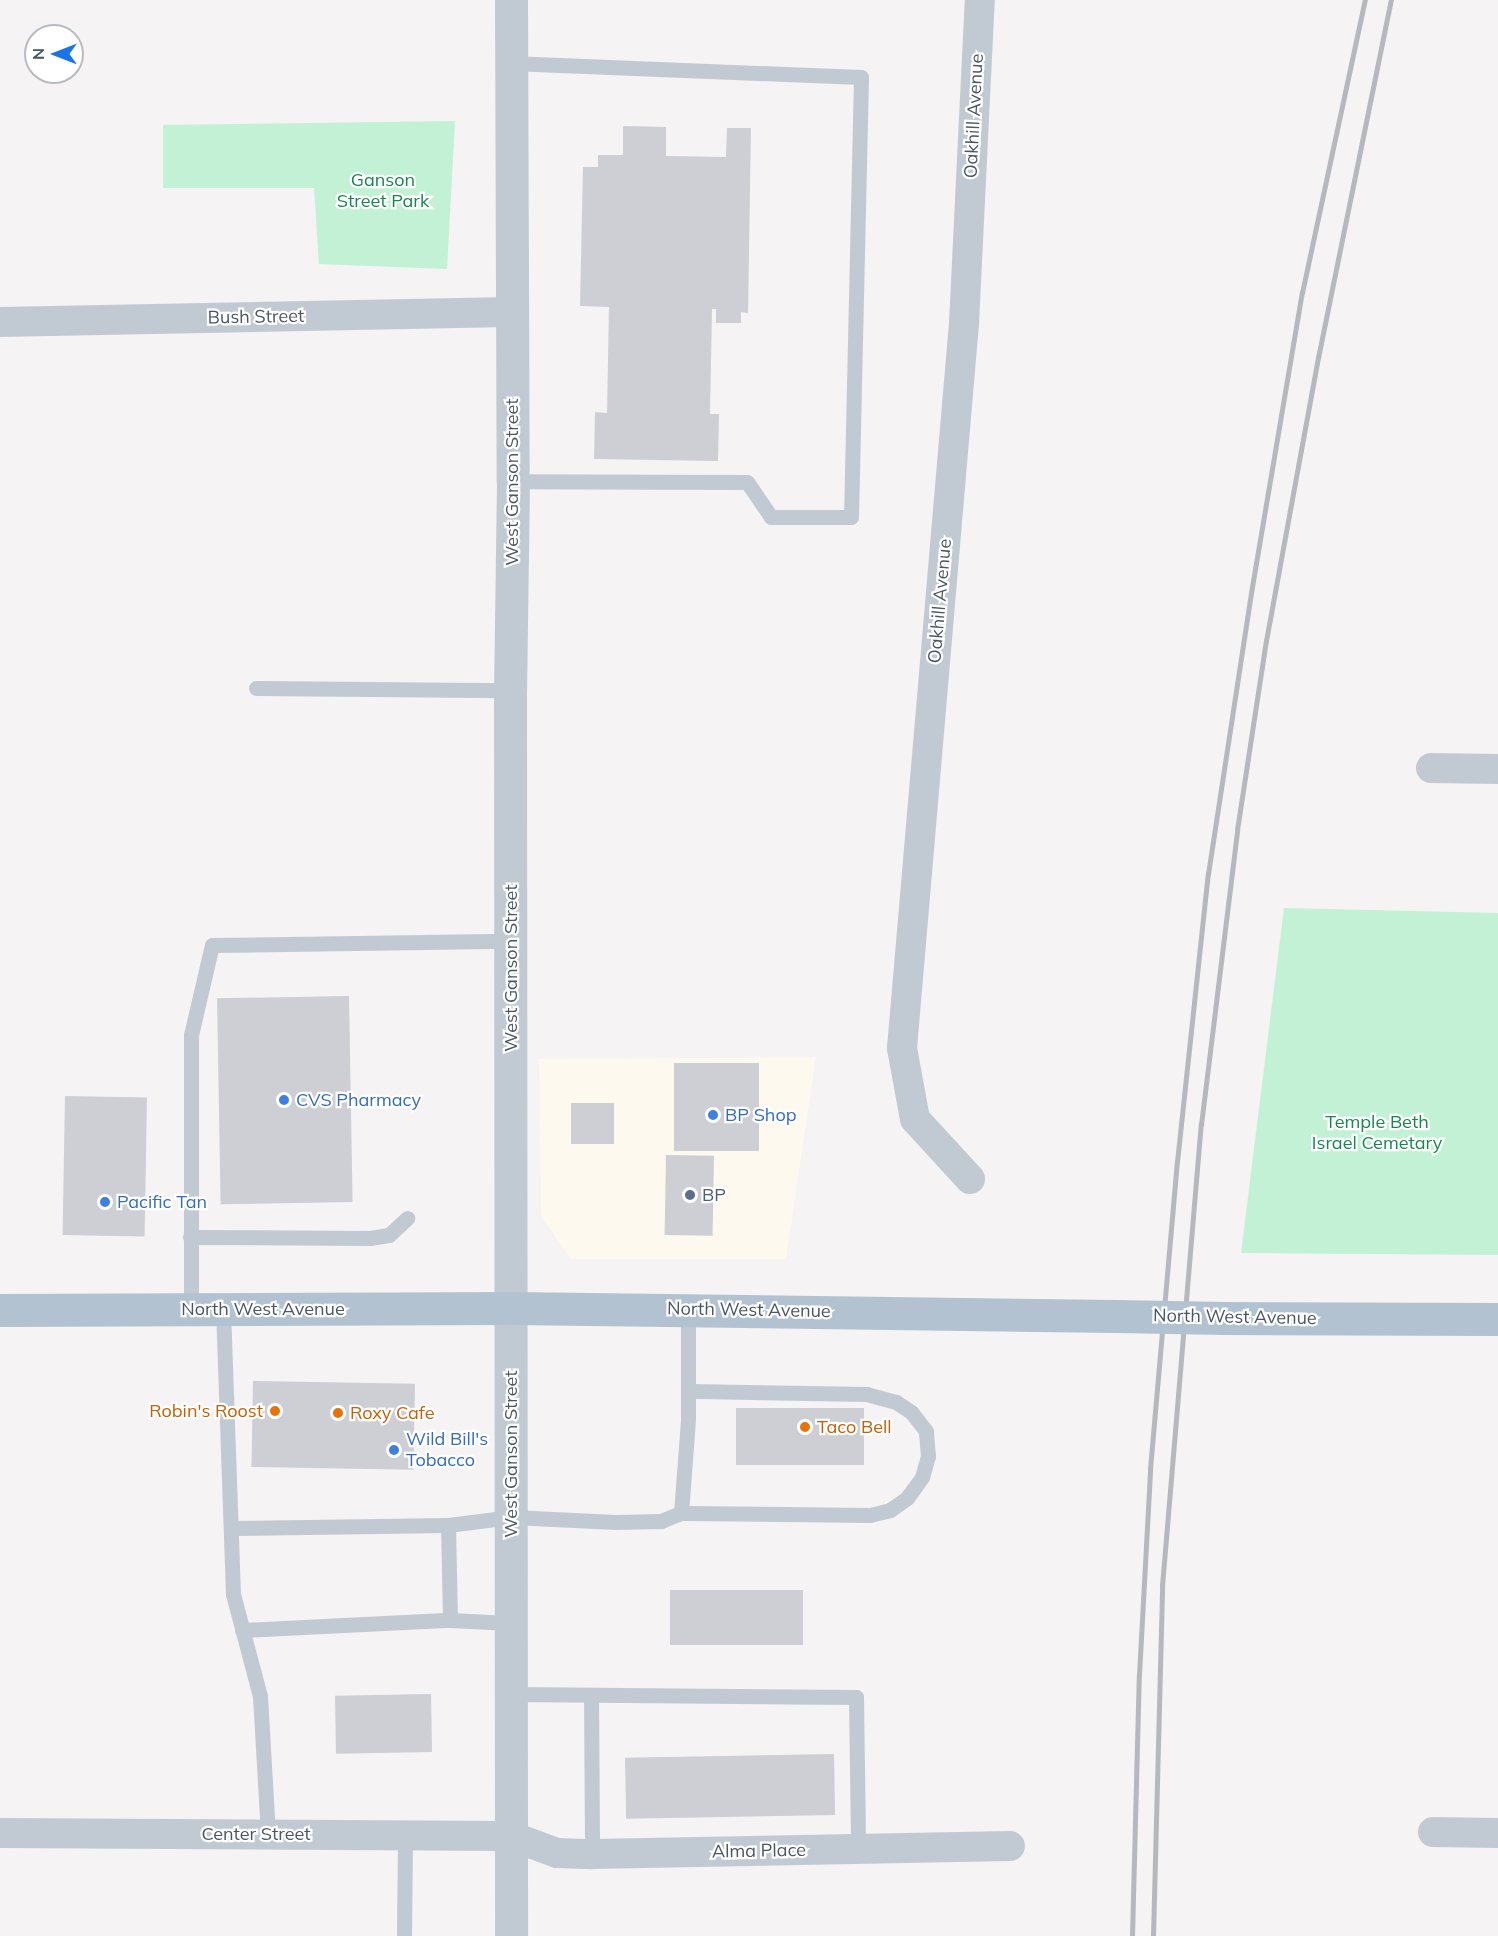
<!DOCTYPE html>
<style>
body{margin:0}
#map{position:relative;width:1498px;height:1936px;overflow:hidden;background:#f5f3f3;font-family:Mulish,sans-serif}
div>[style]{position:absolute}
.commercial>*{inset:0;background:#fdf9ef}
.green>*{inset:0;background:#c3f1d5}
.building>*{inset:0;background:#cdcfd5;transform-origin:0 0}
.service>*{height:15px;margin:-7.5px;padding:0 7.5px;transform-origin:7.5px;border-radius:7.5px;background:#c1cad2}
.minor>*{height:30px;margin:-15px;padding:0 15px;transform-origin:15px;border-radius:15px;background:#c1cad2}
.tertiary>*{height:33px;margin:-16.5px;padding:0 16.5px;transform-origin:16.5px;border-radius:16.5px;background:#c1cad2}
.primary>*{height:33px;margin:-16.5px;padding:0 16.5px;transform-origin:16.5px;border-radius:16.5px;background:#b3c2d1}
.rail>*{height:4.5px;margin:-2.25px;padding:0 2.25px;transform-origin:2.25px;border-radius:2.25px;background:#b5b8bd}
.primary-bridge>*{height:33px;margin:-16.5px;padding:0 16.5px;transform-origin:16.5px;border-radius:16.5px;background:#b3c2d1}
.dots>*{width:16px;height:16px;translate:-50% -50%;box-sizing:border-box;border:3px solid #fff;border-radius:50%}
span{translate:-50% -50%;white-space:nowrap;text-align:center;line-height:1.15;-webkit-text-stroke:4.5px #fff;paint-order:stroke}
.street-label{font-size:18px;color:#4a5661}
.park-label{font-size:18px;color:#17864f}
.shop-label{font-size:18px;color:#366cbe}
.left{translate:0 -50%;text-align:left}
.service-label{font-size:18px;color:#4e5e75}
.food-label{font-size:18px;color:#c56008}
.right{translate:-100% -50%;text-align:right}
.north{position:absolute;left:24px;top:24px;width:60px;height:60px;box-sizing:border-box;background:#fff;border:2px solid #b7bbc0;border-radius:50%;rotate:270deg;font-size:16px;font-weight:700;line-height:24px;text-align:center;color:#4a5661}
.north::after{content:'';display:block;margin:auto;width:21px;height:27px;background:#1a73e8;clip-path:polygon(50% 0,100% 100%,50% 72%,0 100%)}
</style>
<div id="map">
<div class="commercial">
<i style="clip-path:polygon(816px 1057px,786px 1259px,571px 1259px,541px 1216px,539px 1059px)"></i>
</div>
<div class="green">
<i style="clip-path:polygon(455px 121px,447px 269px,319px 264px,314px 188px,163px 188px,163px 125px)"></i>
<i style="clip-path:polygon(1284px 908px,1498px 913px,1498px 1255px,1241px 1253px)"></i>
</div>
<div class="building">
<i style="clip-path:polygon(623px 126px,666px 127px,666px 156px,726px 157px,727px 128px,751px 128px,748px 313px,741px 312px,741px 323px,716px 323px,716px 309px,712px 309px,710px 414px,719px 414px,718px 461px,594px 459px,595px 412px,607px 413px,609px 307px,580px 306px,583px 167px,598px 167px,598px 155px,623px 155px)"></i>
<i style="left:349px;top:996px;width:206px;height:132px;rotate:89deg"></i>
<i style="left:674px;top:1063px;width:85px;height:88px"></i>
<i style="left:65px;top:1096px;width:82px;height:139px;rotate:1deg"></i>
<i style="left:571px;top:1103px;width:43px;height:41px"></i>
<i style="left:666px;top:1155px;width:48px;height:80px;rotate:1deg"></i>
<i style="left:253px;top:1381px;width:162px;height:86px;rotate:1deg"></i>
<i style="left:864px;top:1408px;width:57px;height:128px;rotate:90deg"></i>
<i style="left:670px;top:1590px;width:133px;height:55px"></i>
<i style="left:431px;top:1694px;width:58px;height:96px;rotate:89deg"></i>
<i style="left:834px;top:1754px;width:61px;height:209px;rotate:89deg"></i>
</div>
<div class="service">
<i style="left:510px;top:63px;width:351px;rotate:2.3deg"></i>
<i style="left:861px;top:77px;width:440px;rotate:91.3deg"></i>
<i style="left:851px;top:517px;width:80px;rotate:180deg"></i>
<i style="left:771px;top:517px;width:42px;rotate:-124.4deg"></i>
<i style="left:747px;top:482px;width:234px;rotate:-179.8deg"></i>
<i style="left:256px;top:688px;width:254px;rotate:0.5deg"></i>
<i style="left:190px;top:1237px;width:180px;rotate:0.3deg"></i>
<i style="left:370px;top:1238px;width:19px;rotate:-9deg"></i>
<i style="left:389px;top:1235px;width:25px;rotate:-43deg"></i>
<i style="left:223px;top:1308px;width:286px;rotate:88deg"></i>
<i style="left:233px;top:1594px;width:106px;rotate:75.2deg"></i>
<i style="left:260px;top:1696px;width:138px;rotate:86.7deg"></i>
<i style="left:191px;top:1309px;width:274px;rotate:-90deg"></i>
<i style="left:191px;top:1035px;width:92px;rotate:-76.9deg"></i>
<i style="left:212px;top:945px;width:298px;rotate:-0.8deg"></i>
<i style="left:681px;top:1513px;width:189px;rotate:0.6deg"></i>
<i style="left:870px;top:1515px;width:21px;rotate:-14deg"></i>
<i style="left:890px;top:1510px;width:21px;rotate:-35deg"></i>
<i style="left:907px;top:1498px;width:26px;rotate:-54deg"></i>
<i style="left:922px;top:1477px;width:22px;rotate:-74deg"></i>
<i style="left:928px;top:1456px;width:25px;rotate:-95deg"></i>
<i style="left:926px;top:1431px;width:24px;rotate:-128deg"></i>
<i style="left:911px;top:1412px;width:18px;rotate:-146deg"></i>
<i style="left:896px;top:1402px;width:30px;rotate:-165deg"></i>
<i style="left:867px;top:1394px;width:179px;rotate:-179deg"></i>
<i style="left:231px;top:1528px;width:217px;rotate:-0.8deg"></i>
<i style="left:511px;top:1623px;width:61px;rotate:-177.2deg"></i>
<i style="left:450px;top:1620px;width:95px;rotate:-91.2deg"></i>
<i style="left:448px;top:1525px;width:64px;rotate:-7.2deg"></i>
<i style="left:511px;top:1517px;width:105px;rotate:2.7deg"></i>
<i style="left:616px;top:1522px;width:45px;rotate:-1.3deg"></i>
<i style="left:661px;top:1521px;width:22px;rotate:-22deg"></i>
<i style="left:681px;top:1513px;width:94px;rotate:-85.7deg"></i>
<i style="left:688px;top:1419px;width:110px;rotate:-90deg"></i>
<i style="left:242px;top:1630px;width:208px;rotate:-2.8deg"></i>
<i style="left:511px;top:1694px;width:345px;rotate:0.5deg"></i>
<i style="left:856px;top:1697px;width:151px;rotate:89.2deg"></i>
<i style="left:591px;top:1695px;width:159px;rotate:89.6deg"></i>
<i style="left:404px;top:1936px;width:101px;rotate:-89.4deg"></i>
</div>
<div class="minor">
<i style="left:0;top:322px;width:512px;rotate:-1.12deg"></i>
<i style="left:1431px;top:768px;width:67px;rotate:0.9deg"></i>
<i style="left:970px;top:1179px;width:81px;rotate:-132.5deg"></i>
<i style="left:915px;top:1119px;width:72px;rotate:-100.4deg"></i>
<i style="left:902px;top:1048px;width:728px;rotate:-85.11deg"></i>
<i style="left:964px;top:323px;width:323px;rotate:-87.2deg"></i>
<i style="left:1433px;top:1832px;width:65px;rotate:0.9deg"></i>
<i style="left:0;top:1833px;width:511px;rotate:0.34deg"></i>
<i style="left:511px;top:1836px;width:49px;rotate:20.3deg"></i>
<i style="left:557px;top:1853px;width:35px;rotate:2deg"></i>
<i style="left:592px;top:1854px;width:418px;rotate:-1.1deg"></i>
</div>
<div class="tertiary">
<i style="left:511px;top:0;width:481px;rotate:89.8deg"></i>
<i style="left:513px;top:481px;width:209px;rotate:90.8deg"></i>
<i style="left:510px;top:690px;width:1246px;rotate:89.95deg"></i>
</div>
<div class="primary">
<i style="left:0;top:1310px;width:511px;rotate:-0.22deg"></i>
<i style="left:511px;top:1308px;width:605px;rotate:0.76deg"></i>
<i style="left:1224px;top:1318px;width:274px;rotate:0.2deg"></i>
</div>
<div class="rail">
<i style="left:1132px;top:1936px;width:261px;rotate:-88.5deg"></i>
<i style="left:1139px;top:1675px;width:206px;rotate:-86.9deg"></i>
<i style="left:1150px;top:1469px;width:308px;rotate:-85deg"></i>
<i style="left:1177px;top:1162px;width:290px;rotate:-83.9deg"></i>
<i style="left:1208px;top:874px;width:284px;rotate:-81.3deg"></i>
<i style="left:1251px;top:593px;width:304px;rotate:-80.4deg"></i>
<i style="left:1302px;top:293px;width:300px;rotate:-77.9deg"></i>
<i style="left:1153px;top:1936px;width:350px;rotate:-88.5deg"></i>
<i style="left:1162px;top:1586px;width:463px;rotate:-85.2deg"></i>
<i style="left:1201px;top:1125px;width:297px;rotate:-83deg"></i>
<i style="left:1237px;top:830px;width:191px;rotate:-81.3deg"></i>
<i style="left:1266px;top:641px;width:288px;rotate:-79.6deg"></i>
<i style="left:1318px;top:358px;width:365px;rotate:-78.5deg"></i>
</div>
<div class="primary-bridge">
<i style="left:1116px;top:1316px;width:108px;rotate:1.1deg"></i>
</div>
<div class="dots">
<i style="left:284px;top:1100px;background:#3f7fe0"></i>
<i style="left:713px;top:1115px;background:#3f7fe0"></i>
<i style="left:690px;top:1195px;background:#5c6f8a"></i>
<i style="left:105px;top:1202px;background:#3f7fe0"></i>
<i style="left:275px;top:1411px;background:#e8710a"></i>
<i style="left:338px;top:1413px;background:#e8710a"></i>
<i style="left:805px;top:1427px;background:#e8710a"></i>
<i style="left:394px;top:1450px;background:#3f7fe0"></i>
</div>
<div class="street-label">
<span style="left:974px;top:116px;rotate:-87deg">Oakhill Avenue</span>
<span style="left:256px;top:317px;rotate:-1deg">Bush Street</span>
<span style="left:512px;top:482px;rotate:-90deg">West Ganson Street</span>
<span style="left:940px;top:601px;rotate:-85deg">Oakhill Avenue</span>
<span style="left:511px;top:968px;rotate:-90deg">West Ganson Street</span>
<span style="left:263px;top:1309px">North West Avenue</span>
<span style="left:749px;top:1310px;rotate:1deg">North West Avenue</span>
<span style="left:1235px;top:1317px;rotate:1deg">North West Avenue</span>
<span style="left:511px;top:1454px;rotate:-90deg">West Ganson Street</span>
<span style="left:256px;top:1834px">Center Street</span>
<span style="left:759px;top:1851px;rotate:-1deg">Alma Place</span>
</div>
<div class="park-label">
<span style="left:383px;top:191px">Ganson<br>Street Park</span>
<span style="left:1377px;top:1133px">Temple Beth<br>Israel Cemetary</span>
</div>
<div class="shop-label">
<span class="left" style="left:296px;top:1100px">CVS Pharmacy</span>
<span class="left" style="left:725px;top:1115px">BP Shop</span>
<span class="left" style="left:117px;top:1202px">Pacific Tan</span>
<span class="left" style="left:406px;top:1450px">Wild Bill's<br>Tobacco</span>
</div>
<div class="service-label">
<span class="left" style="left:702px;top:1195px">BP</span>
</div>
<div class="food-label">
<span class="right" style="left:263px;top:1411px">Robin's Roost</span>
<span class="left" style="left:350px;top:1413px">Roxy Cafe</span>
<span class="left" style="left:817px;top:1427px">Taco Bell</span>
</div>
<div class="north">N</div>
</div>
